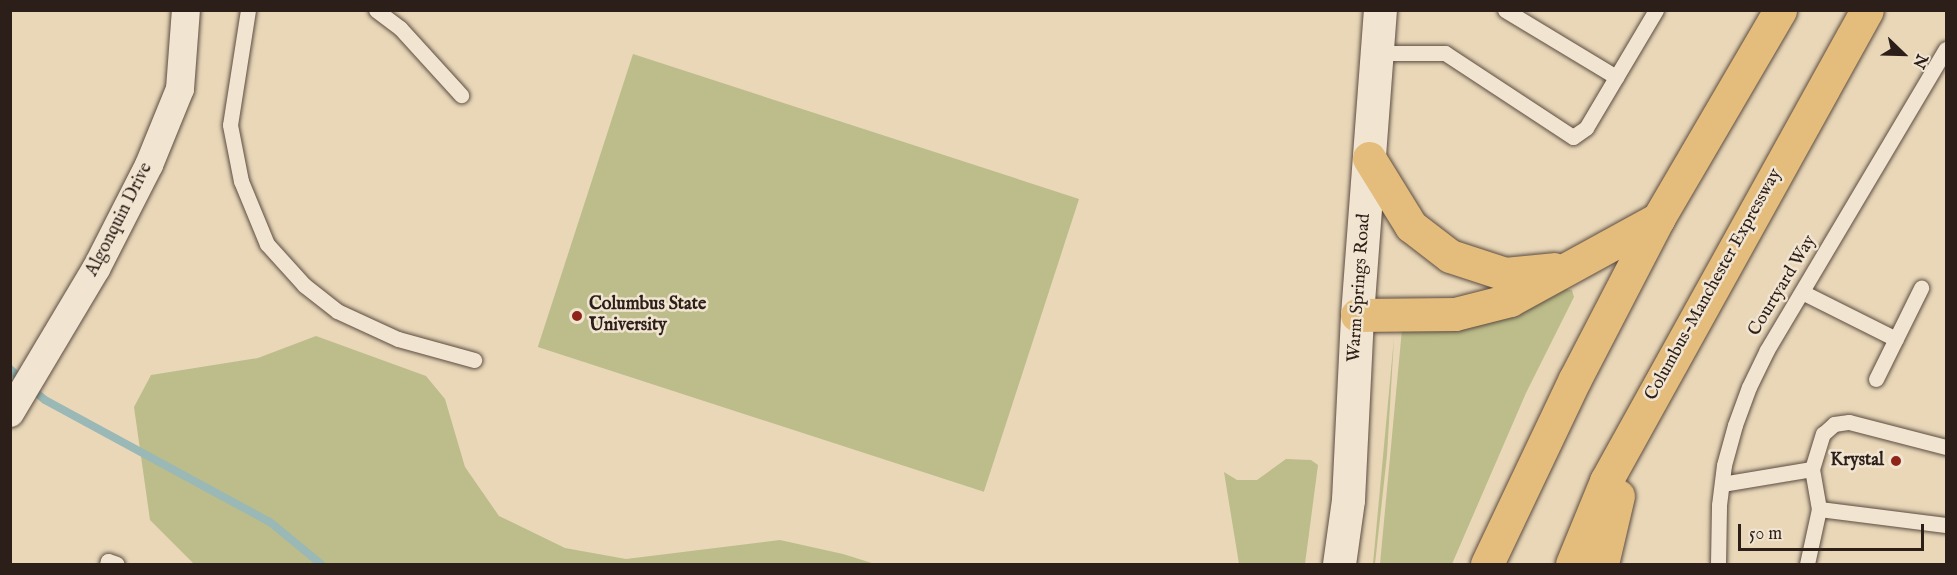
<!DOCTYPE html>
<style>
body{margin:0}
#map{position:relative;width:1957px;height:575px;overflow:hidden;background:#e9d7b8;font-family:"IM FELL English",serif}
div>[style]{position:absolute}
.green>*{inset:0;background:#bcbd8a;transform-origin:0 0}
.stream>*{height:8px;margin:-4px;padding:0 4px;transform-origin:4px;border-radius:4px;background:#99b8b6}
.roads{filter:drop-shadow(0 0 2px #5b4c41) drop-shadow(0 0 2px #5b4c41)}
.lane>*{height:15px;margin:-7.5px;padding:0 7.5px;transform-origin:7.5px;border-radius:7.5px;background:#f1e5d1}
.street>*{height:28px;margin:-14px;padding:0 14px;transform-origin:14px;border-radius:14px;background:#f1e5d1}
.secondary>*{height:33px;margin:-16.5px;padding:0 16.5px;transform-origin:16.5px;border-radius:16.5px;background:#f1e5d1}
.highway>*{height:33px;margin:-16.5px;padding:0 16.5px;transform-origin:16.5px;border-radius:16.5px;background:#e4bc7c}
.dots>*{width:16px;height:16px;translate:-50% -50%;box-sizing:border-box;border:3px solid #f1e5d1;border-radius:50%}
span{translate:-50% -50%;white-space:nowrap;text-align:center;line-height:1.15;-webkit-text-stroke:5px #f1e5d1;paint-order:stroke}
.street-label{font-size:18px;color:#2c1e19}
.poi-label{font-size:18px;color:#2c1e19;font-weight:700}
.left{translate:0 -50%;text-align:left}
.right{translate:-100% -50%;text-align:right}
.frame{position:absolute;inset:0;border:12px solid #2c1e19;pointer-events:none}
.north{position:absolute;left:1873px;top:24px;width:60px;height:60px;-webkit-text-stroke:4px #f1e5d1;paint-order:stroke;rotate:113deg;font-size:16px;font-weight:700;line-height:24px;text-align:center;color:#2c1e19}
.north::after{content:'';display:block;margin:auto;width:21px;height:27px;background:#2c1e19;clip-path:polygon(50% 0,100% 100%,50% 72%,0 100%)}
.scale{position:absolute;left:1738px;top:524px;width:186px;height:27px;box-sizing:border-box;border:3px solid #2c1e19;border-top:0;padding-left:8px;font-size:18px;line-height:21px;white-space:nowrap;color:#2c1e19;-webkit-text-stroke:4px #f1e5d1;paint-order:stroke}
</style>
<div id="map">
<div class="green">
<i style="left:633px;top:54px;width:469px;height:308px;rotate:18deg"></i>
<i style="clip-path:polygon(1564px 289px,1572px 290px,1574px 297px,1526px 393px,1452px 564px,1380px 564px,1402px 329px)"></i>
<i style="clip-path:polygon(316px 336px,426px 376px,445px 399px,465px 467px,499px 516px,565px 548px,626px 559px,780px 540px,843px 554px,875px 564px,194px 564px,150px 520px,134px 407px,151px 375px,258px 358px)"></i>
<i style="clip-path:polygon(1394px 338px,1387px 455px,1375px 564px,1373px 564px)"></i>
<i style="clip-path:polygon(1286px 459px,1311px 460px,1318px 465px,1305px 564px,1239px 564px,1224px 472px,1237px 480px,1257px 480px)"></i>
</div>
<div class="stream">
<i style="left:10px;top:369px;width:16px;rotate:43deg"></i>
<i style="left:31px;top:388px;width:18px;rotate:41deg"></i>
<i style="left:45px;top:400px;width:256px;rotate:28.5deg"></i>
<i style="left:270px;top:522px;width:66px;rotate:39.5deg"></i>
</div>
<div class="roads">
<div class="lane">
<i style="left:248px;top:10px;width:116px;rotate:98.9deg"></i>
<i style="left:230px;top:125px;width:57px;rotate:78.9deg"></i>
<i style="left:241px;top:181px;width:68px;rotate:67.6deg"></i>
<i style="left:267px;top:244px;width:55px;rotate:47.9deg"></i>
<i style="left:304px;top:285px;width:42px;rotate:38.2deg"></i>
<i style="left:337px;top:311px;width:67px;rotate:24.7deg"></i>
<i style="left:398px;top:339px;width:79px;rotate:15.4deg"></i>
<i style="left:376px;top:10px;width:30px;rotate:37deg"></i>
<i style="left:400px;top:28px;width:91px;rotate:47.7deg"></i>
<i style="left:1505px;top:10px;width:130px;rotate:31.1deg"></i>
<i style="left:1377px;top:53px;width:68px"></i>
<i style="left:1445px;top:53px;width:153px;rotate:33.3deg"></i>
<i style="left:1573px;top:137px;width:16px;rotate:-35deg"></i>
<i style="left:1586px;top:128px;width:137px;rotate:-59.3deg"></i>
<i style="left:1802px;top:292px;width:105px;rotate:26.6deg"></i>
<i style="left:1876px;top:379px;width:102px;rotate:-63.7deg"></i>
<i style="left:1812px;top:469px;width:37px;rotate:-73deg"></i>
<i style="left:1823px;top:434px;width:15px;rotate:-42deg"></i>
<i style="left:1834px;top:424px;width:15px;rotate:-8deg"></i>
<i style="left:1849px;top:422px;width:100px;rotate:14.5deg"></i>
<i style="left:1722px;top:484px;width:91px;rotate:-9.5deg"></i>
<i style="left:1812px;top:469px;width:41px;rotate:80.1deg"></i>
<i style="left:107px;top:564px;width:3px;rotate:-72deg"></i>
<i style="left:108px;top:561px;width:9px;rotate:18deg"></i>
<i style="left:1718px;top:564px;width:59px;rotate:-89deg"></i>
<i style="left:1719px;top:505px;width:40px;rotate:-82.9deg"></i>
<i style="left:1724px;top:465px;width:41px;rotate:-74.6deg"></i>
<i style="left:1735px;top:425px;width:40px;rotate:-69.8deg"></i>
<i style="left:1749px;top:387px;width:41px;rotate:-64.1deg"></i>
<i style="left:1767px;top:350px;width:350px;rotate:-59.3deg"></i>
<i style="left:1807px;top:564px;width:56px;rotate:-77.7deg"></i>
<i style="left:1819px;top:509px;width:128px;rotate:7.2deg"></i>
</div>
<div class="street">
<i style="left:10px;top:413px;width:168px;rotate:-59.2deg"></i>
<i style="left:96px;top:269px;width:117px;rotate:-63deg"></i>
<i style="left:149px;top:165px;width:82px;rotate:-67.8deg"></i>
<i style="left:180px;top:89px;width:79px;rotate:-85.7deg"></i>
</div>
<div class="secondary">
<i style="left:1339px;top:564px;width:65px;rotate:-82deg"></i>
<i style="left:1348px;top:500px;width:185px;rotate:-87.2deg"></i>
<i style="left:1357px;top:315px;width:306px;rotate:-85.7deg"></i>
</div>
<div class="highway">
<i style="left:1369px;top:158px;width:80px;rotate:58.3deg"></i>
<i style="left:1411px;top:226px;width:49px;rotate:37.6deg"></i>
<i style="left:1450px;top:256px;width:58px;rotate:18.1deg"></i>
<i style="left:1505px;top:274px;width:49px;rotate:-5.8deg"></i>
<i style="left:1357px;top:315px;width:98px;rotate:-0.6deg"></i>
<i style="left:1455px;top:314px;width:57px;rotate:-14.3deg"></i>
<i style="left:1510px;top:300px;width:169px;rotate:-28.7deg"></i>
<i style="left:1487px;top:564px;width:205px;rotate:-64.6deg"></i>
<i style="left:1575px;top:379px;width:180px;rotate:-62.6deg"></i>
<i style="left:1658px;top:219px;width:242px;rotate:-59.7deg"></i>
<i style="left:1572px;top:564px;width:90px;rotate:-67.7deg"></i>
<i style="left:1606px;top:481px;width:538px;rotate:-61.01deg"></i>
<i style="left:1602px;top:564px;width:70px;rotate:-76.8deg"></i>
</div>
</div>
<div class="dots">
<i style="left:577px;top:316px;background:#8f2418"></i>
<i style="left:1896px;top:461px;background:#8f2418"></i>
</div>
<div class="street-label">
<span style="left:120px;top:220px;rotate:-63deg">Algonquin Drive</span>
<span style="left:1714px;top:285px;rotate:-61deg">Columbus-Manchester Expressway</span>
<span style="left:1783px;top:286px;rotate:-59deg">Courtyard Way</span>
<span style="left:1360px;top:288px;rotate:-86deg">Warm Springs Road</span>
</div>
<div class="poi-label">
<span class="left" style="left:589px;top:316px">Columbus State<br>University</span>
<span class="right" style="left:1884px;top:461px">Krystal</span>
</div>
<div class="frame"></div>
<div class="north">N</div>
<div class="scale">50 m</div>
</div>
